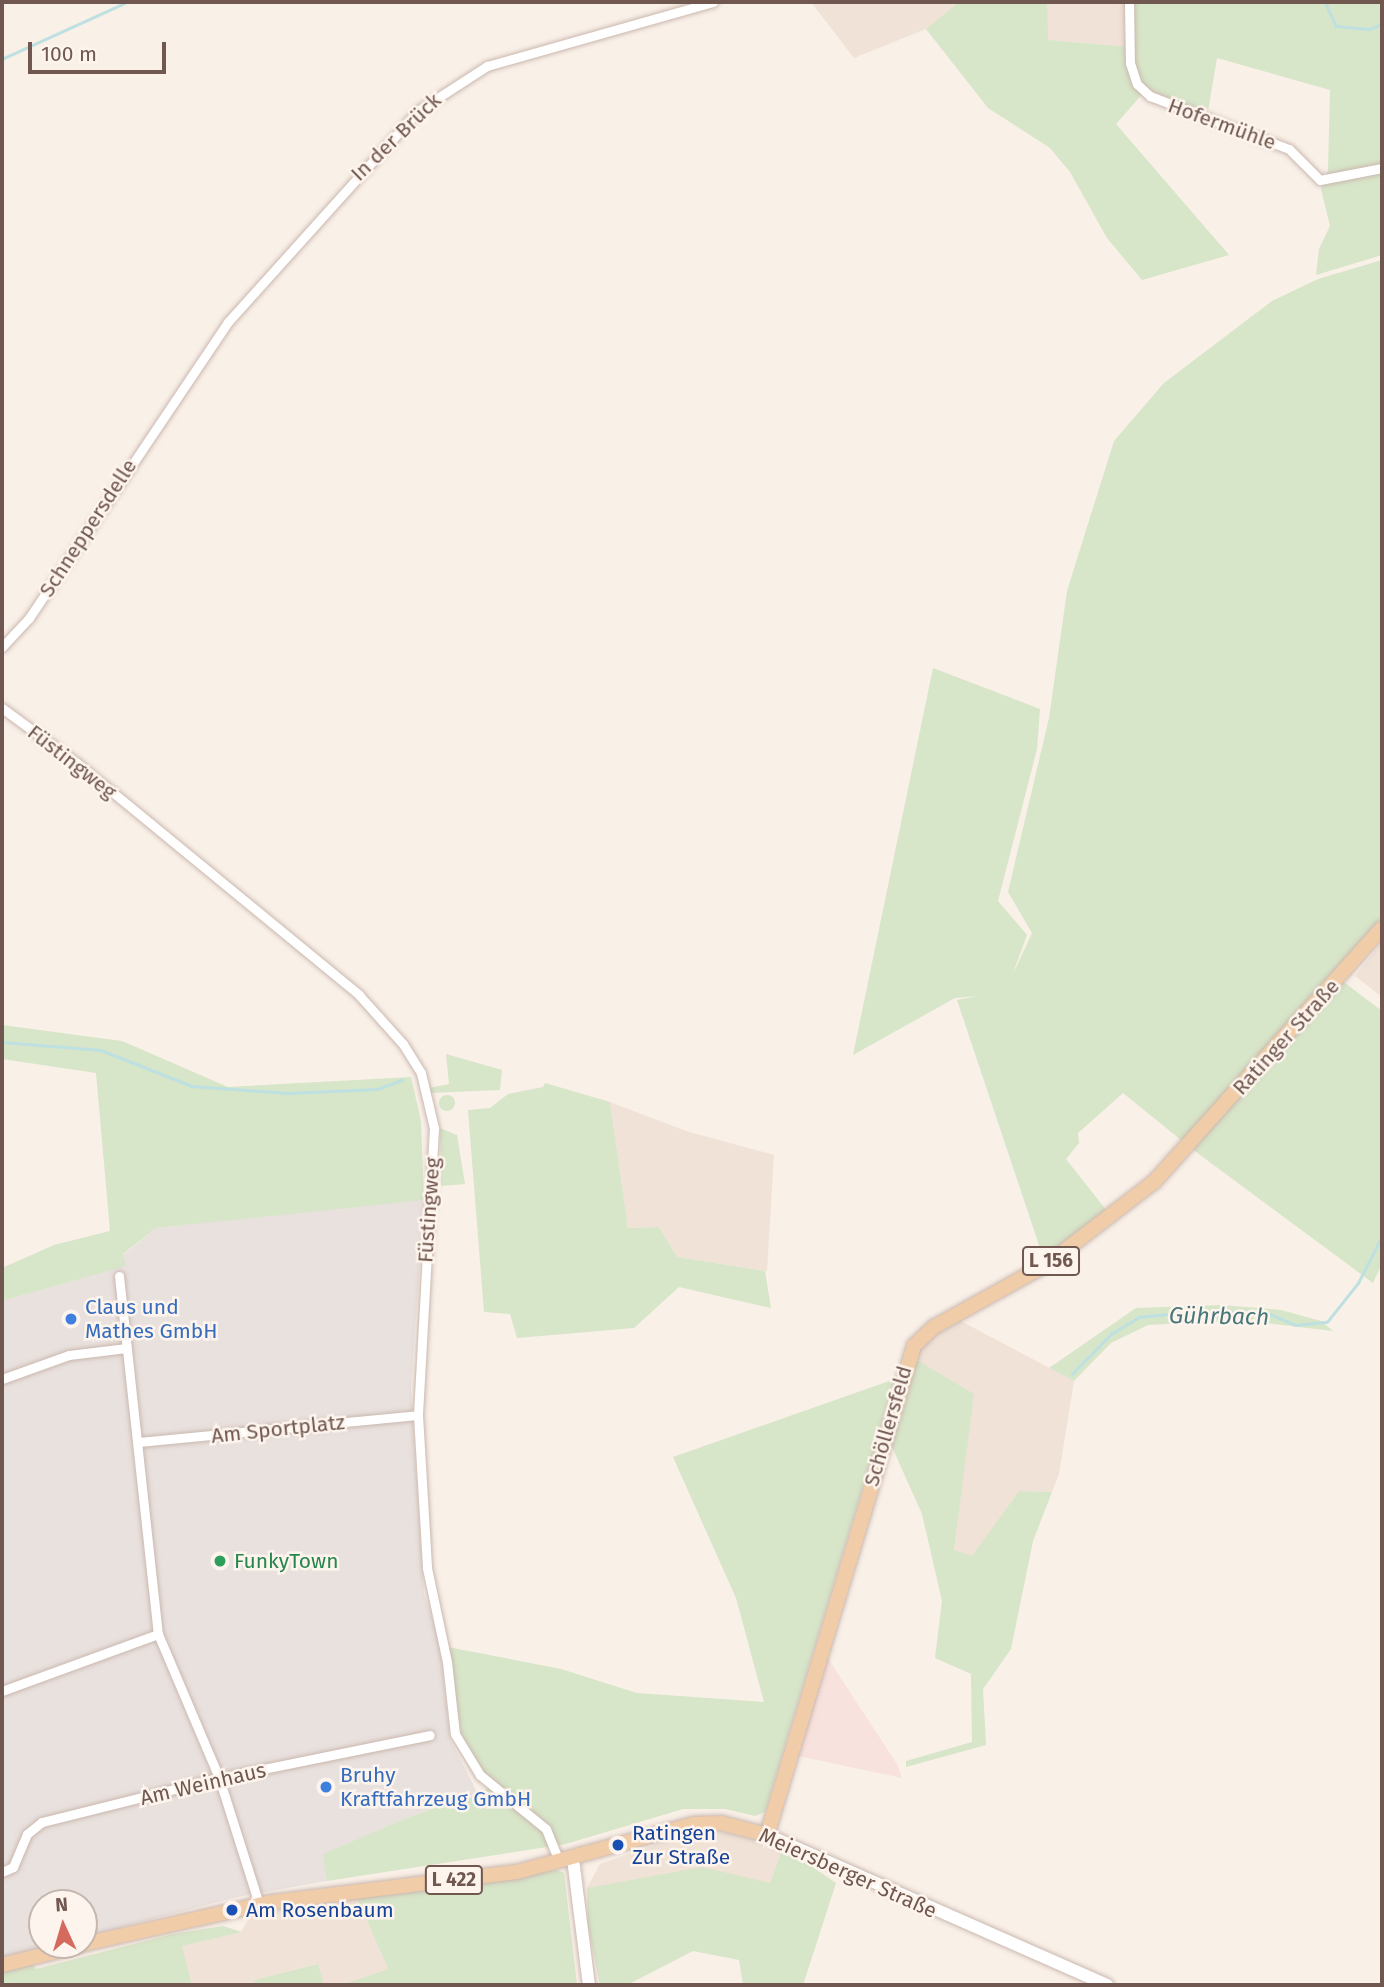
<!DOCTYPE html>
<meta charset="utf-8">
<style>
body{margin:0}
#map{position:relative;width:1384px;height:1987px;overflow:hidden;background:#f9f0e8;font-family:"Fira Sans",sans-serif}
div>[style]{position:absolute}
.residential>*{inset:0;background:#f0e2d7}
.commercial>*{inset:0;background:#f8e2dd}
.industrial>*{inset:0;background:#e9e1de}
.green>*{inset:0;background:#d7e5c8}
.round{border-radius:50%}
.stream>*{height:2.5px;margin:-1.25px;padding:0 1.25px;transform-origin:1.25px;border-radius:1.25px;background:#bee0e1}
.roads{filter:drop-shadow(0 0 2px #cab8af) drop-shadow(0 0 2px #cab8af)}
.street>*{height:9px;margin:-4.5px;padding:0 4.5px;transform-origin:4.5px;border-radius:4.5px;background:#fff}
.secondary>*{height:12px;margin:-6px;padding:0 6px;transform-origin:6px;border-radius:6px;background:#fff}
.primary>*{height:14px;margin:-7px;padding:0 7px;transform-origin:7px;border-radius:7px;background:#f0cda8}
.dots>*{width:19px;height:19px;translate:-50% -50%;box-sizing:border-box;border:4px solid #fdf5ed;border-radius:50%}
span{translate:-50% -50%;white-space:nowrap;text-align:center;line-height:1.15;-webkit-text-stroke:5px #fdf5ed;paint-order:stroke}
.shield-label span{padding:2px 5px;background:#fdf5ed;border:2px solid;border-radius:5px;-webkit-text-stroke-width:0}
.shield-label{font-size:19px;color:#70574f;font-weight:700}
.street-label{font-size:21px;color:#70574f}
.shop-label{font-size:21px;color:#366cbe}
.left{translate:0 -50%;text-align:left}
.leisure-label{font-size:21px;color:#27864d}
.transit-label{font-size:21px;color:#164399}
.water-label{font-size:23px;color:#48777a;font-style:italic}
.frame{position:absolute;inset:0;border:4px solid #70574f;pointer-events:none}
.north{position:absolute;left:28px;top:1889px;width:70px;height:70px;box-sizing:border-box;background:#fdf5ed;border:2px solid #c5b6ae;border-radius:50%;rotate:356deg;font-size:19px;font-weight:700;line-height:28px;text-align:center;color:#70574f}
.north::after{content:'';display:block;margin:auto;width:24px;height:32px;background:#d4695d;clip-path:polygon(50% 0,100% 100%,50% 72%,0 100%)}
.scale{position:absolute;left:28px;top:42px;width:138px;height:32px;box-sizing:border-box;border:4px solid #70574f;border-top:0;padding-left:9px;font-size:21px;line-height:24px;white-space:nowrap;color:#70574f;-webkit-text-stroke:5px #fdf5ed;paint-order:stroke}
</style>
<div id="map">
<div class="residential">
<i style="clip-path:polygon(811px 2px,959px 2px,926px 29px,854px 58px)"></i>
<i style="clip-path:polygon(1047px 2px,1135px 2px,1132px 47px,1047px 40px)"></i>
<i style="clip-path:polygon(1382px 942px,1382px 997px,1355px 976px)"></i>
<i style="clip-path:polygon(610px 1102px,686px 1131px,774px 1155px,767px 1271px,677px 1257px,659px 1227px,628px 1228px)"></i>
<i style="clip-path:polygon(957px 1319px,1074px 1381px,1059px 1474px,1052px 1492px,1019px 1491px,972px 1557px,954px 1550px,973px 1394px,912px 1357px,923px 1342px)"></i>
<i style="clip-path:polygon(723px 1832px,783px 1847px,770px 1883px,702px 1868px,587px 1888px,600px 1864px,687px 1834px)"></i>
<i style="clip-path:polygon(357px 1898px,388px 1969px,341px 1985px,324px 1985px,317px 1964px,254px 1980px,255px 1985px,192px 1985px,181px 1946px,241px 1932px,248px 1920px,270px 1911px)"></i>
</div>
<div class="commercial">
<i style="clip-path:polygon(825px 1654px,897px 1764px,902px 1778px,798px 1756px)"></i>
</div>
<div class="industrial">
<i style="clip-path:polygon(416px 1199px,424px 1200px,411px 1389px,424px 1594px,440px 1639px,450px 1739px,478px 1794px,409px 1817px,324px 1854px,327px 1881px,237px 1897px,84px 1937px,84px 1903px,42px 1903px,42px 1945px,54px 1945px,2px 1958px,2px 1301px,125px 1266px,123px 1255px,156px 1228px)"></i>
</div>
<div class="green">
<i style="clip-path:polygon(959px 2px,1047px 2px,1048px 40px,1132px 47px,1135px 2px,1382px 2px,1382px 255px,1316px 275px,1319px 249px,1330px 226px,1321px 189px,1328px 170px,1330px 90px,1217px 58px,1207px 117px,1145px 91px,1116px 124px,1229px 255px,1142px 280px,1107px 238px,1070px 172px,1050px 148px,988px 108px,926px 29px)"></i>
<i style="clip-path:polygon(1382px 260px,1382px 920px,1186px 1144px,1123px 1093px,1078px 1133px,1079px 1143px,1066px 1159px,1107px 1211px,1044px 1260px,957px 1000px,977px 996px,955px 998px,853px 1055px,933px 668px,1040px 709px,1037px 749px,998px 901px,1027px 935px,1012px 976px,1032px 933px,1008px 892px,1049px 718px,1067px 591px,1114px 441px,1164px 383px,1272px 301px,1318px 279px)"></i>
<i style="clip-path:polygon(1341px 980px,1382px 1011px,1382px 1264px,1373px 1283px,1192px 1149px)"></i>
<i style="clip-path:polygon(2px 1025px,122px 1041px,228px 1087px,411px 1077px,421px 1121px,424px 1200px,156px 1228px,123px 1254px,126px 1266px,2px 1301px,2px 1268px,54px 1245px,110px 1231px,96px 1073px,2px 1059px)"></i>
<i style="clip-path:polygon(446px 1054px,502px 1070px,500px 1090px,430px 1093px,429px 1088px,449px 1084px)"></i>
<i style="clip-path:polygon(545px 1083px,610px 1102px,628px 1228px,659px 1227px,677px 1257px,765px 1271px,771px 1308px,679px 1287px,634px 1328px,517px 1338px,510px 1314px,484px 1312px,468px 1110px,490px 1108px,508px 1094px,543px 1087px)"></i>
<i class="round" style="left:439px;top:1095px;width:16px;height:16px"></i>
<i style="clip-path:polygon(440px 1128px,457px 1135px,465px 1184px,441px 1186px)"></i>
<i style="clip-path:polygon(1222px 1305px,1281px 1310px,1321px 1321px,1333px 1331px,1242px 1320px,1148px 1325px,1111px 1343px,1074px 1381px,1049px 1368px,1136px 1308px)"></i>
<i style="clip-path:polygon(912px 1357px,974px 1394px,954px 1550px,972px 1556px,1019px 1491px,1052px 1492px,1033px 1541px,1011px 1649px,983px 1689px,986px 1745px,906px 1767px,906px 1761px,972px 1742px,971px 1674px,935px 1658px,942px 1601px,922px 1514px,888px 1438px)"></i>
<i style="clip-path:polygon(895px 1379px,765px 1812px,755px 1816px,725px 1809px,683px 1809px,566px 1844px,327px 1881px,323px 1854px,409px 1817px,478px 1794px,495px 1784px,474px 1761px,461px 1733px,448px 1647px,561px 1669px,637px 1693px,764px 1702px,736px 1598px,673px 1457px)"></i>
<i style="clip-path:polygon(783px 1847px,836px 1883px,803px 1985px,743px 1985px,739px 1960px,693px 1951px,627px 1985px,600px 1985px,588px 1926px,587px 1888px,702px 1867px,770px 1883px)"></i>
<i style="clip-path:polygon(557px 1870px,564px 1873px,577px 1985px,341px 1985px,388px 1969px,357px 1898px)"></i>
<i style="clip-path:polygon(223px 1926px,242px 1932px,182px 1946px,192px 1985px,2px 1985px,2px 1973px,33px 1964px,36px 1969px,173px 1934px)"></i>
<i style="clip-path:polygon(318px 1964px,324px 1985px,255px 1985px,254px 1980px)"></i>
</div>
<div class="stream">
<i style="left:1325px;top:2px;width:26px;rotate:65deg"></i>
<i style="left:1336px;top:26px;width:33px;rotate:5deg"></i>
<i style="left:1369px;top:29px;width:14px;rotate:-21deg"></i>
<i style="left:2px;top:59px;width:137px;rotate:-24.5deg"></i>
<i style="left:2px;top:1042px;width:99px;rotate:4.6deg"></i>
<i style="left:101px;top:1050px;width:98px;rotate:21.6deg"></i>
<i style="left:192px;top:1086px;width:95px;rotate:4.2deg"></i>
<i style="left:287px;top:1093px;width:91px;rotate:-2.5deg"></i>
<i style="left:378px;top:1089px;width:26px;rotate:-21deg"></i>
<i style="left:1072px;top:1374px;width:56px;rotate:-45.7deg"></i>
<i style="left:1111px;top:1334px;width:33px;rotate:-31deg"></i>
<i style="left:1139px;top:1317px;width:49px;rotate:-5.8deg"></i>
<i style="left:1188px;top:1312px;width:27px;rotate:10deg"></i>
<i style="left:1215px;top:1317px;width:10px;rotate:-29deg"></i>
<i style="left:1224px;top:1312px;width:46px;rotate:2.5deg"></i>
<i style="left:1270px;top:1314px;width:28px;rotate:23deg"></i>
<i style="left:1296px;top:1325px;width:31px;rotate:-6deg"></i>
<i style="left:1327px;top:1322px;width:50px;rotate:-51.5deg"></i>
<i style="left:1358px;top:1283px;width:53px;rotate:-62.9deg"></i>
</div>
<div class="roads">
<div class="street">
<i style="left:1129px;top:2px;width:61px;rotate:89.1deg"></i>
<i style="left:1130px;top:63px;width:22px;rotate:72deg"></i>
<i style="left:1137px;top:84px;width:18px;rotate:43deg"></i>
<i style="left:1150px;top:96px;width:149px;rotate:20.9deg"></i>
<i style="left:1289px;top:149px;width:44px;rotate:45deg"></i>
<i style="left:1320px;top:180px;width:63px;rotate:-11deg"></i>
<i style="left:2px;top:647px;width:40px;rotate:-47deg"></i>
<i style="left:29px;top:618px;width:357px;rotate:-56.1deg"></i>
<i style="left:228px;top:322px;width:285px;rotate:-48deg"></i>
<i style="left:419px;top:110px;width:81px;rotate:-32.9deg"></i>
<i style="left:487px;top:66px;width:235px;rotate:-15.8deg"></i>
<i style="left:2px;top:708px;width:93px;rotate:36.3deg"></i>
<i style="left:77px;top:763px;width:365px;rotate:39.4deg"></i>
<i style="left:359px;top:995px;width:66px;rotate:48.1deg"></i>
<i style="left:403px;top:1044px;width:34px;rotate:58deg"></i>
<i style="left:421px;top:1073px;width:57px;rotate:76.7deg"></i>
<i style="left:434px;top:1128px;width:287px;rotate:93.2deg"></i>
<i style="left:418px;top:1415px;width:153px;rotate:86.6deg"></i>
<i style="left:427px;top:1568px;width:96px;rotate:78deg"></i>
<i style="left:447px;top:1662px;width:72px;rotate:83.7deg"></i>
<i style="left:455px;top:1734px;width:48px;rotate:58.6deg"></i>
<i style="left:480px;top:1775px;width:85px;rotate:39.3deg"></i>
<i style="left:546px;top:1829px;width:35px;rotate:68deg"></i>
<i style="left:119px;top:1276px;width:360px;rotate:83.8deg"></i>
<i style="left:158px;top:1634px;width:156px;rotate:67deg"></i>
<i style="left:219px;top:1778px;width:132px;rotate:72.4deg"></i>
<i style="left:2px;top:1379px;width:71px;rotate:-19.7deg"></i>
<i style="left:69px;top:1355px;width:58px;rotate:-6.9deg"></i>
<i style="left:138px;top:1442px;width:281px;rotate:-5.5deg"></i>
<i style="left:2px;top:1691px;width:166px;rotate:-20.1deg"></i>
<i style="left:2px;top:1872px;width:12px;rotate:-24deg"></i>
<i style="left:13px;top:1867px;width:36px;rotate:-67deg"></i>
<i style="left:27px;top:1834px;width:19px;rotate:-39deg"></i>
<i style="left:42px;top:1822px;width:182px;rotate:-14deg"></i>
<i style="left:219px;top:1778px;width:215px;rotate:-11.5deg"></i>
</div>
<div class="secondary">
<i style="left:767px;top:1835px;width:372px;rotate:23.8deg"></i>
<i style="left:573px;top:1859px;width:127px;rotate:82.8deg"></i>
</div>
<div class="primary">
<i style="left:84px;top:1944px;width:193px;rotate:-12.6deg"></i>
<i style="left:272px;top:1902px;width:247px;rotate:-7deg"></i>
<i style="left:517px;top:1872px;width:183px;rotate:-15.2deg"></i>
<i style="left:694px;top:1824px;width:27px;rotate:-2deg"></i>
<i style="left:721px;top:1823px;width:48px;rotate:14.6deg"></i>
<i style="left:767px;top:1835px;width:511px;rotate:-73.27deg"></i>
<i style="left:914px;top:1346px;width:28px;rotate:-44deg"></i>
<i style="left:934px;top:1327px;width:129px;rotate:-29.1deg"></i>
<i style="left:1047px;top:1264px;width:135px;rotate:-37.5deg"></i>
<i style="left:1154px;top:1182px;width:341px;rotate:-48.1deg"></i>
<i style="left:2px;top:1965px;width:82px;rotate:-14deg"></i>
</div>
</div>
<div class="dots">
<i style="left:71px;top:1319px;background:#3f7fe0"></i>
<i style="left:220px;top:1561px;background:#2e9e5b"></i>
<i style="left:326px;top:1787px;background:#3f7fe0"></i>
<i style="left:618px;top:1845px;background:#1a4fb4"></i>
<i style="left:232px;top:1910px;background:#1a4fb4"></i>
</div>
<div class="shield-label">
<span style="left:1051px;top:1261px">L 156</span>
<span style="left:454px;top:1880px">L 422</span>
</div>
<div class="street-label">
<span style="left:1222px;top:124px;rotate:20deg">Hofermühle</span>
<span style="left:396px;top:137px;rotate:-44deg">In der Brück</span>
<span style="left:88px;top:528px;rotate:-57deg">Schneppersdelle</span>
<span style="left:72px;top:762px;rotate:38deg">Füstingweg</span>
<span style="left:1286px;top:1037px;rotate:-48deg">Ratinger Straße</span>
<span style="left:429px;top:1210px;rotate:-86deg">Füstingweg</span>
<span style="left:888px;top:1426px;rotate:-74deg">Schöllersfeld</span>
<span style="left:278px;top:1429px;rotate:-6deg">Am Sportplatz</span>
<span style="left:203px;top:1784px;rotate:-13deg">Am Weinhaus</span>
<span style="left:848px;top:1873px;rotate:24deg">Meiersberger Straße</span>
</div>
<div class="shop-label">
<span class="left" style="left:85px;top:1319px">Claus und<br>Mathes GmbH</span>
<span class="left" style="left:340px;top:1787px">Bruhy<br>Kraftfahrzeug GmbH</span>
</div>
<div class="leisure-label">
<span class="left" style="left:234px;top:1561px">FunkyTown</span>
</div>
<div class="transit-label">
<span class="left" style="left:632px;top:1845px">Ratingen<br>Zur Straße</span>
<span class="left" style="left:246px;top:1910px">Am Rosenbaum</span>
</div>
<div class="water-label">
<span style="left:1219px;top:1316px;rotate:1deg">Gührbach</span>
</div>
<div class="frame"></div>
<div class="north">N</div>
<div class="scale">100 m</div>
</div>
